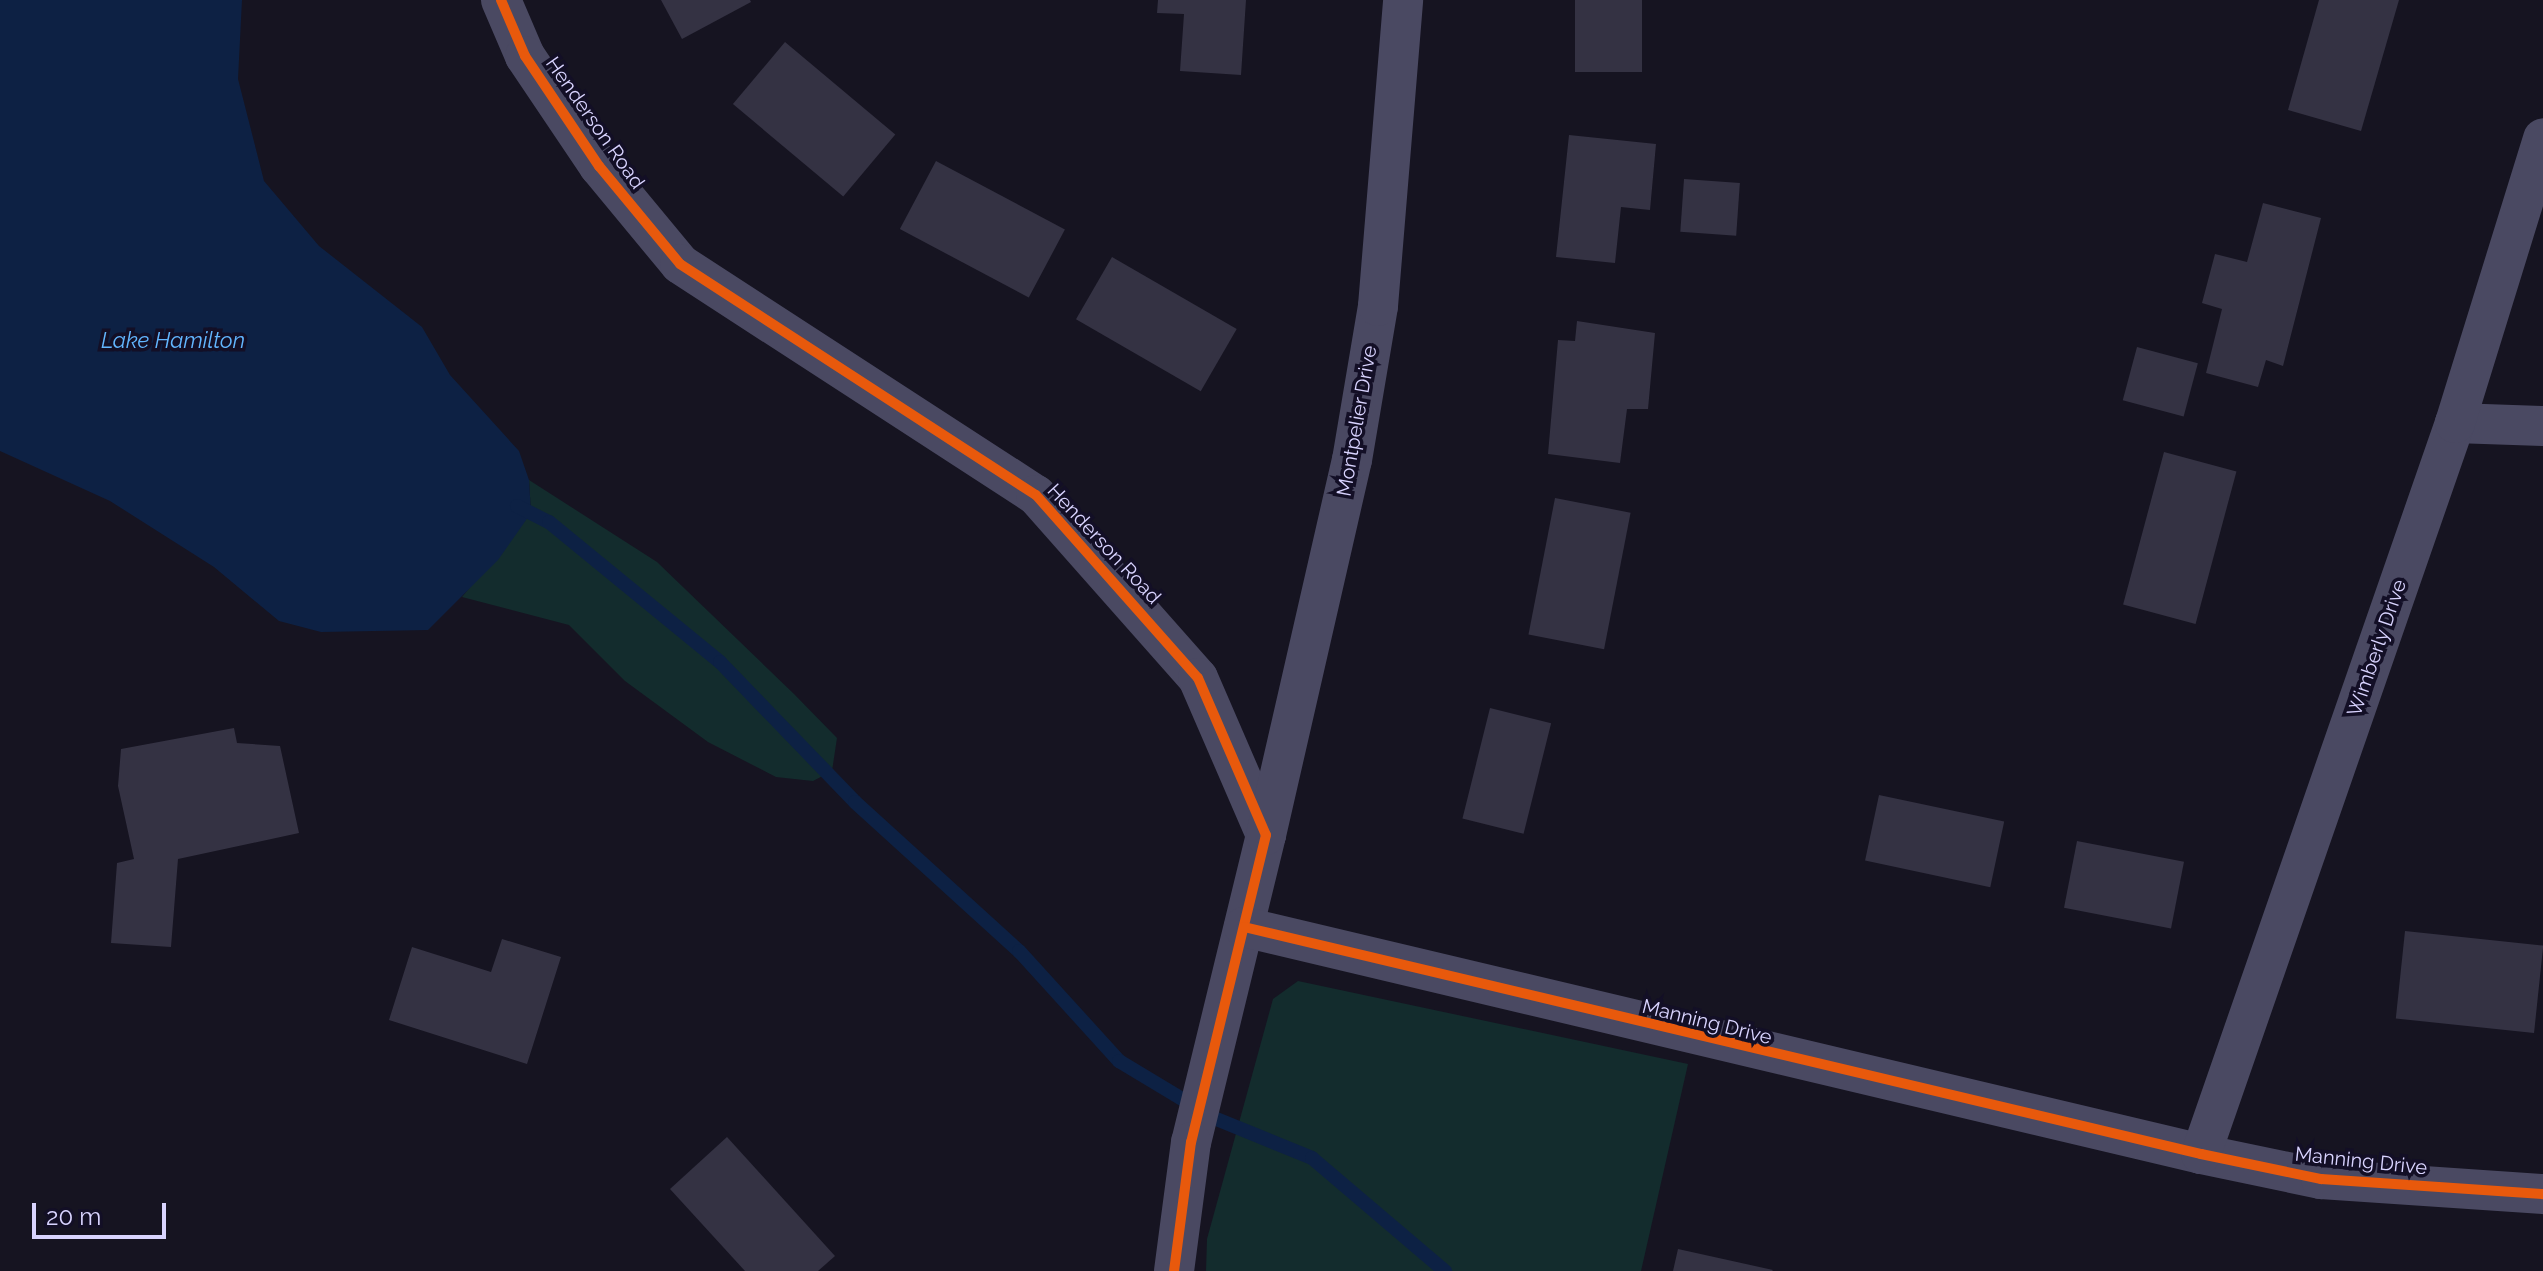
<!DOCTYPE html>
<style>
body{margin:0}
#map{position:relative;width:2543px;height:1271px;overflow:hidden;background:#161421;font-family:Raleway,sans-serif}
div>[style]{position:absolute}
.green>*{inset:0;background:#132c2d}
.water>*{inset:0;background:#0d2144}
.stream>*{height:14px;margin:-7px;padding:0 7px;transform-origin:7px;border-radius:7px;background:#0d2144}
.building>*{inset:0;background:#343243;transform-origin:0 0}
.minor>*{height:40px;margin:-20px;padding:0 20px;transform-origin:20px;border-radius:20px;background:#4a4962}
.cycleway>*{height:10px;margin:-5px;padding:0 5px;transform-origin:5px;border-radius:5px;background:#e8590c}
span{translate:-50% -50%;white-space:nowrap;text-align:center;line-height:1.15;-webkit-text-stroke:7px #130f26;paint-order:stroke}
.street-label{font-size:20px;color:#d9d4ff}
.water-label{font-size:22px;color:#62b6ff;font-style:italic}
.scale{position:absolute;left:32px;top:1203px;width:134px;height:36px;box-sizing:border-box;border:4px solid #d9d4ff;border-top:0;padding-left:10px;font-size:24px;line-height:28px;white-space:nowrap;color:#d9d4ff;-webkit-text-stroke:6px #130f26;paint-order:stroke}
</style>
<div id="map">
<div class="green">
<i style="clip-path:polygon(529px 480px,657px 562px,794px 694px,837px 738px,832px 771px,813px 781px,776px 777px,708px 742px,625px 681px,569px 625px,462px 597px,531px 513px)"></i>
<i style="clip-path:polygon(1298px 981px,1688px 1064px,1641px 1271px,1206px 1271px,1207px 1239px,1273px 999px)"></i>
</div>
<div class="water">
<i style="clip-path:polygon(0 0,242px 0,238px 79px,264px 181px,319px 246px,422px 327px,450px 375px,519px 451px,529px 480px,531px 513px,498px 560px,428px 630px,321px 632px,279px 621px,214px 567px,110px 501px,0 451px)"></i>
</div>
<div class="stream">
<i style="left:517px;top:506px;width:36px;rotate:27deg"></i>
<i style="left:549px;top:522px;width:221px;rotate:39.3deg"></i>
<i style="left:720px;top:662px;width:194px;rotate:46deg"></i>
<i style="left:855px;top:802px;width:222px;rotate:42.3deg"></i>
<i style="left:1019px;top:951px;width:149px;rotate:47.7deg"></i>
<i style="left:1119px;top:1061px;width:111px;rotate:31deg"></i>
<i style="left:1214px;top:1118px;width:106px;rotate:22.2deg"></i>
<i style="left:1312px;top:1158px;width:175px;rotate:40.4deg"></i>
</div>
<div class="building">
<i style="clip-path:polygon(661px 0,750px 0,751px 2px,682px 39px)"></i>
<i style="clip-path:polygon(1158px 0,1246px 0,1241px 75px,1180px 71px,1184px 14px,1157px 13px)"></i>
<i style="left:1575px;top:0;width:67px;height:72px"></i>
<i style="clip-path:polygon(2319px 0,2399px 0,2361px 131px,2288px 110px)"></i>
<i style="left:785px;top:42px;width:144px;height:81px;rotate:40deg"></i>
<i style="clip-path:polygon(1569px 135px,1656px 144px,1650px 210px,1621px 207px,1615px 263px,1556px 257px)"></i>
<i style="left:936px;top:161px;width:146px;height:77px;rotate:28deg"></i>
<i style="left:1684px;top:179px;width:56px;height:53px;rotate:4deg"></i>
<i style="clip-path:polygon(2263px 203px,2321px 218px,2283px 366px,2266px 360px,2258px 387px,2206px 373px,2222px 309px,2202px 303px,2215px 254px,2247px 262px)"></i>
<i style="left:1112px;top:257px;width:144px;height:72px;rotate:30deg"></i>
<i style="clip-path:polygon(1577px 321px,1655px 333px,1648px 409px,1627px 409px,1620px 463px,1548px 454px,1558px 340px,1575px 341px)"></i>
<i style="left:2137px;top:347px;width:63px;height:55px;rotate:15deg"></i>
<i style="left:2164px;top:452px;width:75px;height:158px;rotate:15deg"></i>
<i style="left:1555px;top:498px;width:77px;height:139px;rotate:11deg"></i>
<i style="left:1490px;top:708px;width:63px;height:114px;rotate:14deg"></i>
<i style="clip-path:polygon(234px 728px,237px 743px,280px 746px,299px 833px,178px 859px,171px 947px,111px 943px,117px 863px,134px 859px,118px 786px,121px 749px)"></i>
<i style="left:1879px;top:795px;width:128px;height:67px;rotate:12deg"></i>
<i style="left:2077px;top:841px;width:109px;height:68px;rotate:11deg"></i>
<i style="left:2405px;top:931px;width:139px;height:88px;rotate:6deg"></i>
<i style="clip-path:polygon(502px 939px,561px 957px,527px 1064px,389px 1020px,412px 947px,491px 972px)"></i>
<i style="clip-path:polygon(727px 1137px,835px 1256px,818px 1271px,745px 1271px,670px 1189px)"></i>
<i style="clip-path:polygon(1678px 1249px,1773px 1270px,1772px 1271px,1673px 1271px)"></i>
</div>
<div class="minor">
<i style="left:501px;top:0;width:61px;rotate:66.8deg"></i>
<i style="left:525px;top:56px;width:133px;rotate:56.1deg"></i>
<i style="left:599px;top:166px;width:127px;rotate:50.4deg"></i>
<i style="left:680px;top:264px;width:424px;rotate:33deg"></i>
<i style="left:1036px;top:495px;width:244px;rotate:48.5deg"></i>
<i style="left:1198px;top:678px;width:171px;rotate:66.6deg"></i>
<i style="left:1266px;top:835px;width:316px;rotate:103.7deg"></i>
<i style="left:1191px;top:1142px;width:130px;rotate:97.5deg"></i>
<i style="left:2455px;top:423px;width:88px;rotate:2deg"></i>
<i style="left:1266px;top:835px;width:385px;rotate:-77.1deg"></i>
<i style="left:1352px;top:460px;width:156px;rotate:-80.4deg"></i>
<i style="left:1378px;top:306px;width:307px;rotate:-85.3deg"></i>
<i style="left:1244px;top:927px;width:984px;rotate:13.34deg"></i>
<i style="left:2201px;top:1154px;width:123px;rotate:11.8deg"></i>
<i style="left:2321px;top:1179px;width:223px;rotate:3.9deg"></i>
<i style="left:2201px;top:1154px;width:774px;rotate:-70.84deg"></i>
<i style="left:2455px;top:423px;width:298px;rotate:-72.8deg"></i>
</div>
<div class="cycleway">
<i style="left:501px;top:0;width:61px;rotate:66.8deg"></i>
<i style="left:525px;top:56px;width:133px;rotate:56.1deg"></i>
<i style="left:599px;top:166px;width:127px;rotate:50.4deg"></i>
<i style="left:680px;top:264px;width:424px;rotate:33deg"></i>
<i style="left:1036px;top:495px;width:244px;rotate:48.5deg"></i>
<i style="left:1198px;top:678px;width:171px;rotate:66.6deg"></i>
<i style="left:1266px;top:835px;width:316px;rotate:103.7deg"></i>
<i style="left:1191px;top:1142px;width:130px;rotate:97.5deg"></i>
<i style="left:1244px;top:927px;width:984px;rotate:13.34deg"></i>
<i style="left:2201px;top:1154px;width:123px;rotate:11.8deg"></i>
<i style="left:2321px;top:1179px;width:223px;rotate:3.9deg"></i>
</div>
<div class="street-label">
<span style="left:595px;top:123px;rotate:55deg">Henderson Road</span>
<span style="left:1357px;top:421px;rotate:-80deg">Montpelier Drive</span>
<span style="left:1104px;top:544px;rotate:47deg">Henderson Road</span>
<span style="left:2377px;top:648px;rotate:-71deg">Wimberly Drive</span>
<span style="left:1707px;top:1022px;rotate:14deg">Manning Drive</span>
<span style="left:2361px;top:1161px;rotate:6deg">Manning Drive</span>
</div>
<div class="water-label">
<span style="left:173px;top:341px">Lake Hamilton</span>
</div>
<div class="scale">20 m</div>
</div>
